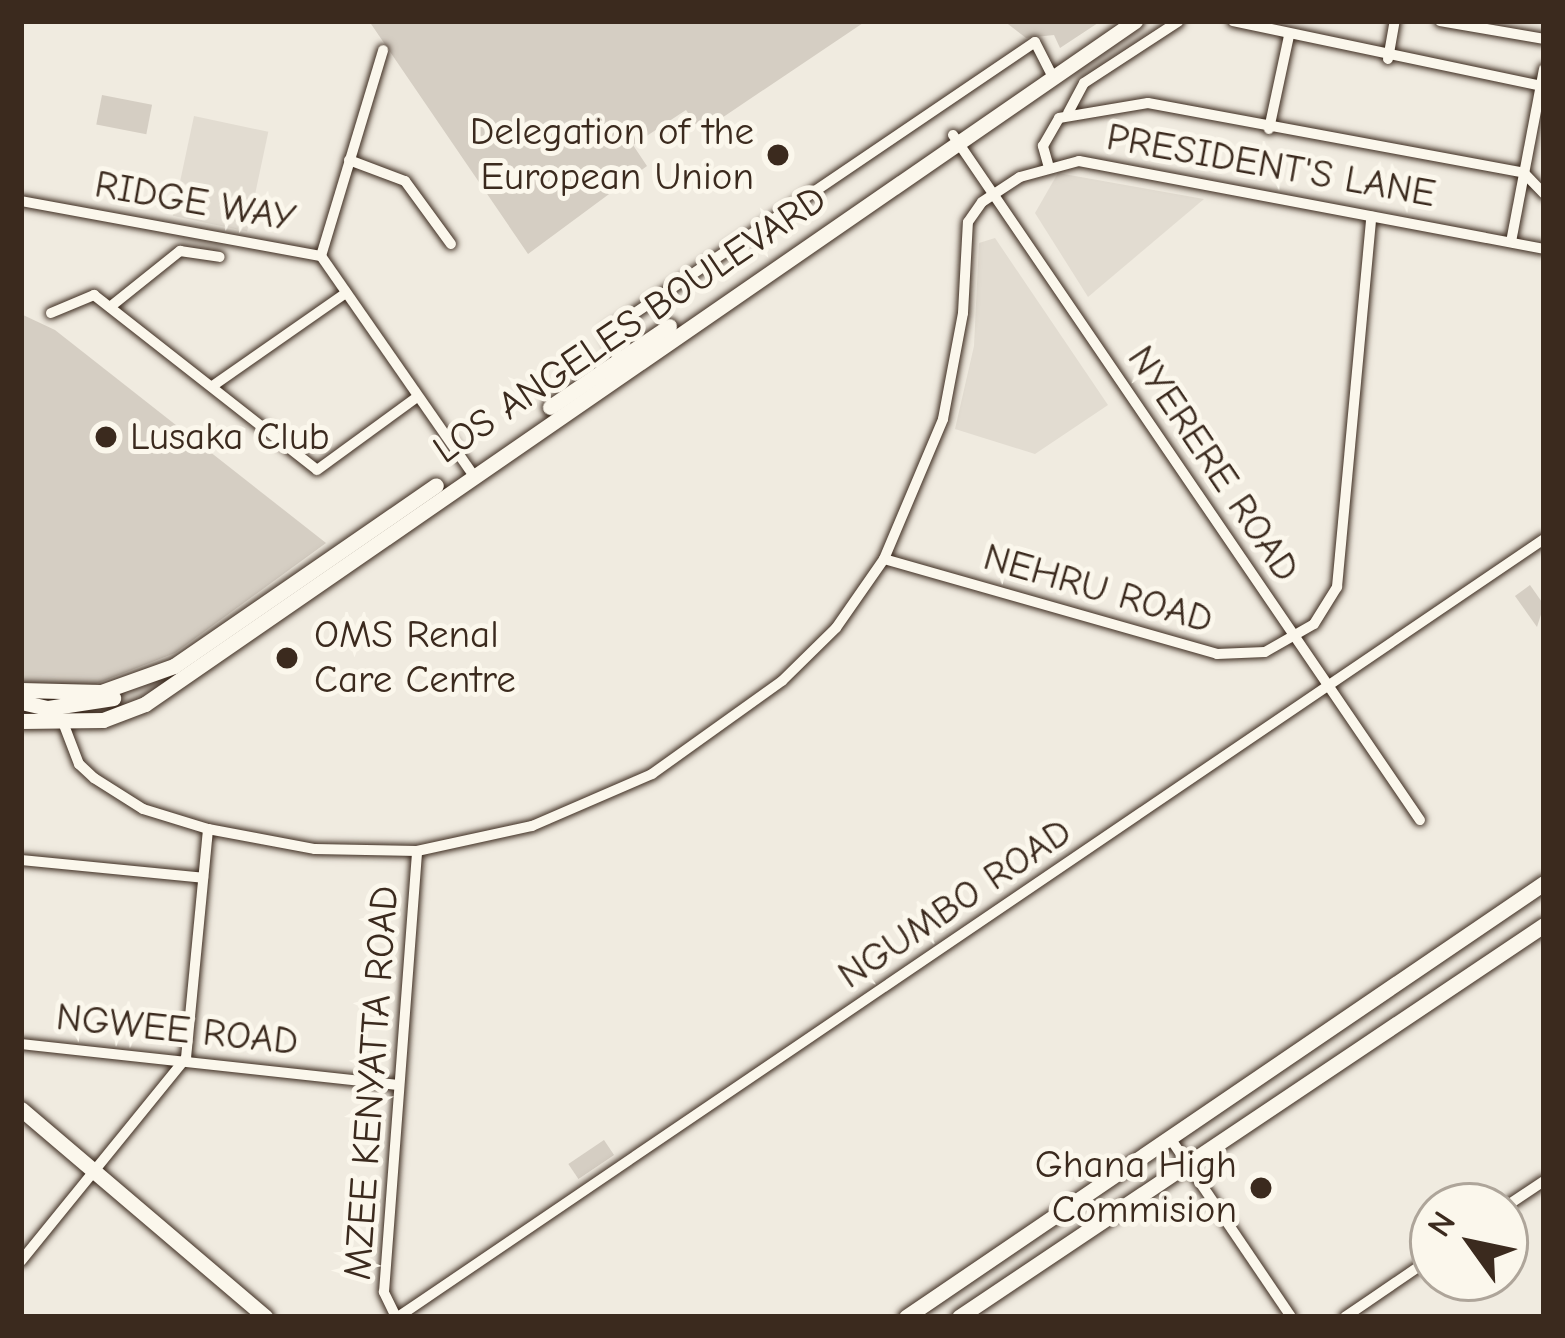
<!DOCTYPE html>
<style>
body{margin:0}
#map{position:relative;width:1565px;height:1338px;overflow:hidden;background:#f0ebe0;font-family:"Comic Neue",sans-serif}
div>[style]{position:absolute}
.built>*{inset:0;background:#e2dcd1;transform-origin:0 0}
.green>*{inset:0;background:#d5cec3;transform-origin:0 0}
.roads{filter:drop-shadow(0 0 3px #3b2a1e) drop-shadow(0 0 3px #3b2a1e)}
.street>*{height:10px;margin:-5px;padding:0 5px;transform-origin:5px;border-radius:5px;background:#fbf7ec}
.secondary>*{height:15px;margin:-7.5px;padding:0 7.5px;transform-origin:7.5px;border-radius:7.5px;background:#fbf7ec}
.dots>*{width:33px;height:33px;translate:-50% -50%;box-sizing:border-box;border:6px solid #fbf7ec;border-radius:50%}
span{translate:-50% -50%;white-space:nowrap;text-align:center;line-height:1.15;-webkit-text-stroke:10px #fbf7ec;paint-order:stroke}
.poi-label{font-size:39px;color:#3b2a1e}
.right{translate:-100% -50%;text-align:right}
.left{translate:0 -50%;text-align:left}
.street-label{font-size:39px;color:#3b2a1e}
.frame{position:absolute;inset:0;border:24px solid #3b2a1e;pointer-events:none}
.north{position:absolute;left:1409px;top:1182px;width:120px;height:120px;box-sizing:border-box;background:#fbf7ec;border:3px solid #aea59a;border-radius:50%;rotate:303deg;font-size:33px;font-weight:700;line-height:48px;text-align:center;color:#3b2a1e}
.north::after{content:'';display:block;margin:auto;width:42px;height:54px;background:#3b2a1e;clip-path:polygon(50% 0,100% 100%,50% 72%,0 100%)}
</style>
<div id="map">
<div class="built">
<i style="left:194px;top:116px;width:76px;height:102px;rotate:12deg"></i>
<i style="clip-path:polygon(1058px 173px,1204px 199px,1088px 297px,1035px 213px)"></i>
<i style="clip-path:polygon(995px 238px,1108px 405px,1035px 454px,955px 429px,974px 346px,979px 243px)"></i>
</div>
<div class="green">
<i style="clip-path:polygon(369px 21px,866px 21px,701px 132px,686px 110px,633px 145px,647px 166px,528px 254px)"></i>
<i style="clip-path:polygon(1004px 21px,1101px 21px,1060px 48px,1054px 35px,1026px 38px)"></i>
<i style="left:102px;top:95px;width:51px;height:30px;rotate:11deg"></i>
<i style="clip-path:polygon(21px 314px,55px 330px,326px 543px,175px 653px,88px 687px,21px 682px)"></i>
<i style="clip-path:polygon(1530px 585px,1544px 605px,1537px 627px,1515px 596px)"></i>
<i style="left:604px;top:1140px;width:18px;height:43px;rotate:56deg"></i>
</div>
<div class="roads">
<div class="street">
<i style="left:1233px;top:21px;width:315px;rotate:11.9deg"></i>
<i style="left:1440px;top:21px;width:106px;rotate:9.8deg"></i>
<i style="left:1388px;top:59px;width:39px;rotate:-80deg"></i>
<i style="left:1068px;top:113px;width:34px;rotate:-62deg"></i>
<i style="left:1084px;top:83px;width:113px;rotate:-33.1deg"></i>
<i style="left:1269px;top:129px;width:95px;rotate:-77.9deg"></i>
<i style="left:953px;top:135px;width:829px;rotate:55.72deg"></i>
<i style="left:349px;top:160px;width:60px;rotate:20.6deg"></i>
<i style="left:405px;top:181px;width:78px;rotate:53.9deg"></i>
<i style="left:1048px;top:164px;width:19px;rotate:-106deg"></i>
<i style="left:1043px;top:146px;width:32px;rotate:-60deg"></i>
<i style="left:1059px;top:118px;width:90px;rotate:-9.6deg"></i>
<i style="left:1148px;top:103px;width:382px;rotate:10.5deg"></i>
<i style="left:1524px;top:173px;width:29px;rotate:46deg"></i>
<i style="left:21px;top:201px;width:305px;rotate:10.4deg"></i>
<i style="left:321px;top:256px;width:264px;rotate:55.2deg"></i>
<i style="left:1511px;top:242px;width:176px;rotate:-79.2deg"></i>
<i style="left:321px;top:256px;width:215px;rotate:-73.2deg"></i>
<i style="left:110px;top:307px;width:90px;rotate:-38.7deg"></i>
<i style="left:180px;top:251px;width:40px;rotate:8.5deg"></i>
<i style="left:51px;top:313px;width:47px;rotate:-22.7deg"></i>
<i style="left:94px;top:295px;width:283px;rotate:38.1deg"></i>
<i style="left:317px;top:470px;width:124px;rotate:-36.1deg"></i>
<i style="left:619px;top:360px;width:30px;rotate:-113deg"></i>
<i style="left:607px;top:332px;width:517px;rotate:-34.12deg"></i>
<i style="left:1035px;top:42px;width:39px;rotate:63deg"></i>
<i style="left:214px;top:385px;width:161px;rotate:-34.9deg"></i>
<i style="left:884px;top:559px;width:346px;rotate:15.9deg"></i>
<i style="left:1217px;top:654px;width:48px;rotate:-2.4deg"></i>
<i style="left:1265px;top:652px;width:56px;rotate:-29.7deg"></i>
<i style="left:1314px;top:624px;width:44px;rotate:-58.1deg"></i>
<i style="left:1337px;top:587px;width:372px;rotate:-84.7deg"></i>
<i style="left:64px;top:725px;width:42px;rotate:69deg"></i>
<i style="left:79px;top:764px;width:21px;rotate:43deg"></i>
<i style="left:94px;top:778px;width:58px;rotate:32.3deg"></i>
<i style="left:143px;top:809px;width:68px;rotate:17.1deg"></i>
<i style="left:208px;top:829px;width:109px;rotate:10.6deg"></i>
<i style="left:315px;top:849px;width:102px;rotate:1.1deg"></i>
<i style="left:417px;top:851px;width:118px;rotate:-12.3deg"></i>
<i style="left:532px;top:826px;width:131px;rotate:-23.4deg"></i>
<i style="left:652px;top:774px;width:160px;rotate:-35.6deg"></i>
<i style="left:782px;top:681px;width:76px;rotate:-44.5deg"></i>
<i style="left:836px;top:628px;width:84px;rotate:-55.2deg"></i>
<i style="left:884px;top:559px;width:152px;rotate:-67.1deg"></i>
<i style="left:943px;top:419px;width:108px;rotate:-79.3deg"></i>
<i style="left:963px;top:313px;width:91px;rotate:-86.9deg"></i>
<i style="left:968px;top:222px;width:24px;rotate:-55deg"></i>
<i style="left:982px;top:202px;width:45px;rotate:-33.3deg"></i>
<i style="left:1020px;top:177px;width:61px;rotate:-15.2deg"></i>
<i style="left:1079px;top:161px;width:473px;rotate:10.7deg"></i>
<i style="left:21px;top:860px;width:183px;rotate:5.6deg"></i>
<i style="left:21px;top:1044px;width:379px;rotate:6.2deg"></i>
<i style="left:1170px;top:1138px;width:216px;rotate:55.9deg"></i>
<i style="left:1505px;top:1207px;width:47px;rotate:-33.7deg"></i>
<i style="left:21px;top:1261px;width:262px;rotate:-50.9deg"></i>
<i style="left:186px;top:1058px;width:230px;rotate:-84.5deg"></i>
<i style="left:396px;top:1317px;width:28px;rotate:-116deg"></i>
<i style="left:384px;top:1292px;width:442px;rotate:-85.7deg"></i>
<i style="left:398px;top:1317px;width:1385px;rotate:-34.17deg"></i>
<i style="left:1345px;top:1317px;width:107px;rotate:-34.3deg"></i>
</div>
<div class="secondary">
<i style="left:550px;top:407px;width:144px;rotate:-34.2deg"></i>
<i style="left:21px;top:690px;width:80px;rotate:1.4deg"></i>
<i style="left:101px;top:692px;width:77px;rotate:-19.6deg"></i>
<i style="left:174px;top:666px;width:318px;rotate:-34.6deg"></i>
<i style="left:21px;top:702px;width:28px;rotate:13deg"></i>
<i style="left:48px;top:708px;width:66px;rotate:-8.7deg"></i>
<i style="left:21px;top:721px;width:82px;rotate:-0.7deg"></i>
<i style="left:103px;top:720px;width:45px;rotate:-20.9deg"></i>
<i style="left:145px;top:704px;width:1203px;rotate:-34.6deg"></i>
<i style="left:21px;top:1109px;width:321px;rotate:40.4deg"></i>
<i style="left:906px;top:1317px;width:772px;rotate:-34.23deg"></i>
<i style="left:959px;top:1317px;width:704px;rotate:-33.83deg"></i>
</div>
</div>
<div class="dots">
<i style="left:778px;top:155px;background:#3b2a1e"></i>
<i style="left:106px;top:437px;background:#3b2a1e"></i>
<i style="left:287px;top:658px;background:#3b2a1e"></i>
<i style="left:1261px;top:1188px;background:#3b2a1e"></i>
</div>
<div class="poi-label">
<span class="right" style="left:754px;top:155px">Delegation of the<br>European Union</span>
<span class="left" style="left:130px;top:437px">Lusaka Club</span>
<span class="left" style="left:314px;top:658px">OMS Renal<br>Care Centre</span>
<span class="right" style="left:1237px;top:1188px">Ghana High<br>Commision</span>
</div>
<div class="street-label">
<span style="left:1271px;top:166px;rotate:10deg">PRESIDENT'S LANE</span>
<span style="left:195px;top:202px;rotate:10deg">RIDGE WAY</span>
<span style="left:630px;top:325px;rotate:-34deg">LOS ANGELES BOULEVARD</span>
<span style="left:1213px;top:464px;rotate:56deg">NYERERE ROAD</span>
<span style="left:1098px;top:589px;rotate:16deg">NEHRU ROAD</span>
<span style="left:955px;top:904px;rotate:-34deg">NGUMBO ROAD</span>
<span style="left:177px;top:1030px;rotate:6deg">NGWEE ROAD</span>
<span style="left:372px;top:1083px;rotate:-86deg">MZEE KENYATTA ROAD</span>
</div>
<div class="frame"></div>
<div class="north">N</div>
</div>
